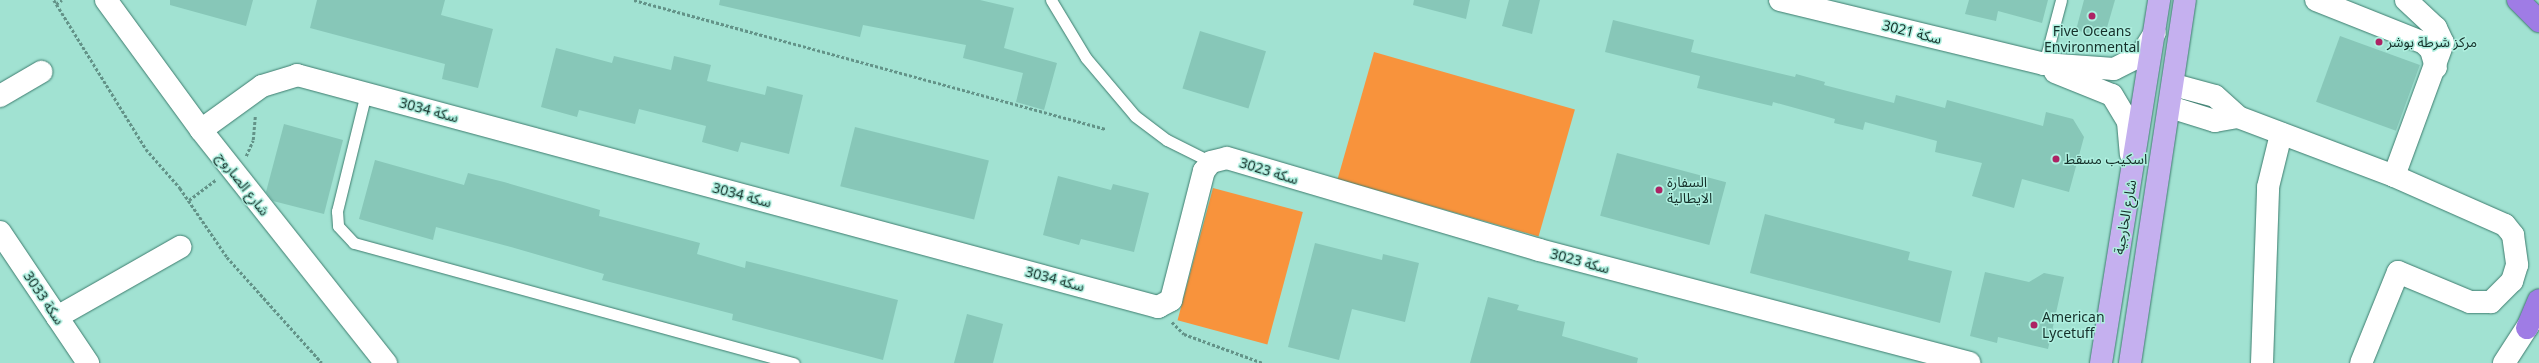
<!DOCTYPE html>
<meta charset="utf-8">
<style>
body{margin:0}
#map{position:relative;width:2539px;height:363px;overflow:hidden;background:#a1e2d2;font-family:"Noto Sans","Noto Sans Arabic",sans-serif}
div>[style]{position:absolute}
.green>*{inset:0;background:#f8933c;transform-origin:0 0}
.building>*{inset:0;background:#87c7b8;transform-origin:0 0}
.path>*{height:2.5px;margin-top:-1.25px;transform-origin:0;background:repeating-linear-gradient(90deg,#639388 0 3px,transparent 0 5px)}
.roads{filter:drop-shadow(0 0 1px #3d7c6e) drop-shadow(0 0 1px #3d7c6e)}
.lane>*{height:11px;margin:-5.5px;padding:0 5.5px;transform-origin:5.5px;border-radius:5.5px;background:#fff}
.street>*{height:22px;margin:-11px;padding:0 11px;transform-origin:11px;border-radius:11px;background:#fff}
.secondary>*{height:22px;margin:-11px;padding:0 11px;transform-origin:11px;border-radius:11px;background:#fff}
.primary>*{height:22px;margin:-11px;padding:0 11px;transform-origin:11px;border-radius:11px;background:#c5b0ef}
.highway>*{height:22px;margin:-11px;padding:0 11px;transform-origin:11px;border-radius:11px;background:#9f7ce5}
.dots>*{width:11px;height:11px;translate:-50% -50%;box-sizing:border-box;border:2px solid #aeefdf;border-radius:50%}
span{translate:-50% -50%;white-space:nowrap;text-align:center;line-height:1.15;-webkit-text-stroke:3px #aeefdf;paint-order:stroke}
.poi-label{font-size:14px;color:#15302a}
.left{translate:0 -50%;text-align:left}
.street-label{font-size:14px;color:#15302a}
</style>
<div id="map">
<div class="green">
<i style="left:1374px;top:52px;width:209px;height:132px;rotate:16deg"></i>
<i style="left:1213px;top:188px;width:93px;height:137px;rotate:15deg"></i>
</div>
<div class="building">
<i style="clip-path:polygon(170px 0,253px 0,246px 26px,170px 5px)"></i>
<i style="clip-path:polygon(317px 0,445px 0,441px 15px,493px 29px,478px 88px,442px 79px,445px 64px,310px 28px)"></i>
<i style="clip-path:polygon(720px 0,980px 0,1014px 8px,1004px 48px,1057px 63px,1044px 110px,1016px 102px,1023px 73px,963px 58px,966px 45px,863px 25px,860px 37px,719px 5px)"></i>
<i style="clip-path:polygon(1414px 0,1470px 0,1466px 19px,1413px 5px)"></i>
<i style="clip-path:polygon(1509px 0,1540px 0,1532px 34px,1502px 26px)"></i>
<i style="clip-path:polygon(1969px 0,2048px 0,2042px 23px,1998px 11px,1996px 21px,1965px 14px)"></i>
<i style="clip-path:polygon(2084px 0,2115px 0,2104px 38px,2076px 30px)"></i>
<i style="clip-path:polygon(1613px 20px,1694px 40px,1691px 52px,1795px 77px,1796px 74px,1825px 82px,1824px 85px,1894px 103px,1896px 95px,1945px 108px,1947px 100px,2043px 126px,2046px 112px,2073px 119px,2084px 137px,2069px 192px,2022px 179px,2014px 208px,1972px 196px,1982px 163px,1935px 152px,1937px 141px,1865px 122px,1863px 130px,1834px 123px,1835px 119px,1773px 102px,1772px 106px,1697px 88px,1700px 76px,1605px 52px)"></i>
<i style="left:1200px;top:31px;width:69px;height:60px;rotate:17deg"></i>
<i style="left:2340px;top:36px;width:85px;height:70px;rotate:20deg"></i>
<i style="clip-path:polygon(556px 48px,612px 63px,614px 56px,671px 70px,674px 56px,711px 65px,707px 81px,765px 95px,767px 86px,803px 95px,789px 154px,741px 142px,738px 152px,702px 142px,706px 126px,639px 109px,635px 124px,579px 110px,577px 117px,541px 107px)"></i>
<i style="clip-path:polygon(284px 124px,343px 140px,324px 214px,273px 201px,266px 192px)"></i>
<i style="left:855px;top:127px;width:138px;height:61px;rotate:14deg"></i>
<i style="left:1617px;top:153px;width:113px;height:65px;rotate:15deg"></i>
<i style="clip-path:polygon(375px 160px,464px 185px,468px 173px,504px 182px,600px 210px,599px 216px,700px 243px,697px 254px,745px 268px,746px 261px,898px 300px,883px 360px,732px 320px,733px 314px,602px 280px,604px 274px,511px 247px,436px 227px,433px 240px,359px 219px)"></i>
<i style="clip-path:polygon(1058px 176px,1111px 190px,1113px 184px,1149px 193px,1134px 252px,1081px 239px,1079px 245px,1043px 235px)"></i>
<i style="clip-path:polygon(1765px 214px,1910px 252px,1908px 260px,1952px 271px,1940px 323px,1750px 273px)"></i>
<i style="clip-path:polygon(1315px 243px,1382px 260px,1383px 254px,1419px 263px,1405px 322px,1352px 309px,1339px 360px,1288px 347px)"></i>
<i style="clip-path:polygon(1985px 272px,2029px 282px,2044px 273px,2064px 277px,2048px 349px,1998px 337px,1997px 343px,1970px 336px)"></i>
<i style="clip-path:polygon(1488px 297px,1519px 305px,1517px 310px,1565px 322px,1562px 336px,1638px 358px,1637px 363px,1470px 363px)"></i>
<i style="clip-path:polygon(967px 314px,1003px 324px,993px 363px,954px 363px)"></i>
</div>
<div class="path">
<i style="left:54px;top:0;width:175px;rotate:58.3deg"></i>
<i style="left:146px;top:149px;width:52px;rotate:48.9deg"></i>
<i style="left:180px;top:188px;width:83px;rotate:55.7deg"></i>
<i style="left:227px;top:257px;width:142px;rotate:48.1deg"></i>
<i style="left:634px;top:0;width:489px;rotate:15.3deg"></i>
<i style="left:56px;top:4px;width:7px;rotate:-34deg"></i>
<i style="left:246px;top:156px;width:17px;rotate:-66deg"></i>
<i style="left:253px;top:140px;width:24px;rotate:-85deg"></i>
<i style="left:189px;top:200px;width:34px;rotate:-37deg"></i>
<i style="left:1172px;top:322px;width:17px;rotate:45deg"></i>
<i style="left:1184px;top:334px;width:84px;rotate:20.2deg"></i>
</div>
<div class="roads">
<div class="lane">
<i style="left:1051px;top:0;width:68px;rotate:58.9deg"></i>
<i style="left:1086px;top:58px;width:76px;rotate:49.8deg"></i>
<i style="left:1135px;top:116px;width:40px;rotate:37deg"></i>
<i style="left:1167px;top:140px;width:49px;rotate:26.6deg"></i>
<i style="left:2044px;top:64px;width:66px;rotate:-75.1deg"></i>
<i style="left:366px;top:93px;width:122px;rotate:103.8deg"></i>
<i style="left:337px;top:211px;width:15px;rotate:86deg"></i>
<i style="left:338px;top:226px;width:23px;rotate:47deg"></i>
<i style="left:354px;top:243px;width:456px;rotate:15.3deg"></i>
</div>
<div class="street">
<i style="left:1780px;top:0;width:272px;rotate:13.6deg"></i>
<i style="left:2044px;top:64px;width:70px;rotate:4.1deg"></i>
<i style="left:2114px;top:69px;width:30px;rotate:-27deg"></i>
<i style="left:2141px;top:55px;width:26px;rotate:-58deg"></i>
<i style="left:2316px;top:0;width:116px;rotate:21.7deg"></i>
<i style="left:2424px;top:43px;width:10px;rotate:45deg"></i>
<i style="left:2431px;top:50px;width:18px;rotate:74deg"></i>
<i style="left:2055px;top:72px;width:61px;rotate:22deg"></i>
<i style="left:2112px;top:95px;width:31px;rotate:59deg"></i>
<i style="left:2128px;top:122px;width:32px;rotate:85deg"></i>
<i style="left:2174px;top:85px;width:42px;rotate:15deg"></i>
<i style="left:2215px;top:96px;width:31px;rotate:42deg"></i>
<i style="left:2238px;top:117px;width:167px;rotate:20.7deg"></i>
<i style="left:2394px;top:176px;width:121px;rotate:23.8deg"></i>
<i style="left:2505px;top:225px;width:13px;rotate:51deg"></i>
<i style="left:2513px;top:235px;width:30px;rotate:82deg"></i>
<i style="left:2517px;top:265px;width:17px;rotate:107deg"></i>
<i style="left:2512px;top:281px;width:30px;rotate:135deg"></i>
<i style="left:2491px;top:302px;width:21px;rotate:180deg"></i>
<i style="left:2470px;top:302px;width:78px;rotate:-157.4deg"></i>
<i style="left:2398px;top:272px;width:98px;rotate:112.1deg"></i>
<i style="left:0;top:96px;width:48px;rotate:-30.3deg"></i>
<i style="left:2170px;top:107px;width:47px;rotate:17.3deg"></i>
<i style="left:2215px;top:121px;width:23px;rotate:-10deg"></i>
<i style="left:201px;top:130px;width:75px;rotate:-35.8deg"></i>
<i style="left:262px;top:86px;width:37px;rotate:-17deg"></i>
<i style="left:297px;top:75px;width:892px;rotate:15.08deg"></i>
<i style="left:1158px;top:307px;width:15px;rotate:-28deg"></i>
<i style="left:1171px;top:300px;width:133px;rotate:-75.7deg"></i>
<i style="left:1204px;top:171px;width:11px;rotate:-52deg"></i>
<i style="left:1211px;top:162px;width:16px;rotate:-14deg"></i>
<i style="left:1227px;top:158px;width:325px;rotate:16.4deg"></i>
<i style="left:1539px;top:250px;width:445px;rotate:14.7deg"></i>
<i style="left:2394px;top:176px;width:142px;rotate:-69.8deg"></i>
<i style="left:2443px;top:43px;width:17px;rotate:-115deg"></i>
<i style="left:2436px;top:28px;width:41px;rotate:-137deg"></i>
<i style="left:0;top:232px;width:158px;rotate:56.1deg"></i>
<i style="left:57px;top:317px;width:142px;rotate:-29.6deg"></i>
<i style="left:2262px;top:363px;width:176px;rotate:-88deg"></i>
<i style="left:2268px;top:187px;width:55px;rotate:-76.2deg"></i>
</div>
<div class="secondary">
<i style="left:106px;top:0;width:161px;rotate:53.8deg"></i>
<i style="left:201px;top:130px;width:298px;rotate:51.6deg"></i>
<i style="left:2504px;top:363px;width:61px;rotate:-57.1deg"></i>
</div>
<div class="primary">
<i style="left:2101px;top:363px;width:368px;rotate:-80.9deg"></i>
<i style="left:2130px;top:363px;width:367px;rotate:-81.4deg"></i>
</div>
<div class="highway">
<i style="left:2518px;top:0;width:30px;rotate:45deg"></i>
<i style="left:2527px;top:328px;width:30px;rotate:-67deg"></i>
</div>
</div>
<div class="dots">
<i style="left:2092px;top:16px;background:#ad2364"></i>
<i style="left:2379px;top:42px;background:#ad2364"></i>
<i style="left:2056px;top:159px;background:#ad2364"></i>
<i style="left:1659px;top:190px;background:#ad2364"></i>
<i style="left:2034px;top:325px;background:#ad2364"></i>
</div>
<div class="poi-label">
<span style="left:2092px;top:39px">Five Oceans<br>Environmental</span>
<span class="left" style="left:2387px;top:42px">مركز شرطة بوشر</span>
<span class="left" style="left:2064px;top:159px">اسكيب مسقط</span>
<span class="left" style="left:1667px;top:190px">السفارة<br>الايطالية</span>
<span class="left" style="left:2042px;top:325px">American<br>Lycetuff</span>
</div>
<div class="street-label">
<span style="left:1912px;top:32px;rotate:14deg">سكة 3021</span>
<span style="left:429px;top:110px;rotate:15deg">سكة 3034</span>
<span style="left:1269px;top:171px;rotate:17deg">سكة 3023</span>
<span style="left:243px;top:184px;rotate:52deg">شارع الصاروج</span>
<span style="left:742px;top:195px;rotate:15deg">سكة 3034</span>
<span style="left:2125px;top:217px;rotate:-80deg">شارع الخارجية</span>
<span style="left:1580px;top:261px;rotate:15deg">سكة 3023</span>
<span style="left:1055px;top:279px;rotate:15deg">سكة 3034</span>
<span style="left:44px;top:298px;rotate:56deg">سكة 3033</span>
</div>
</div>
